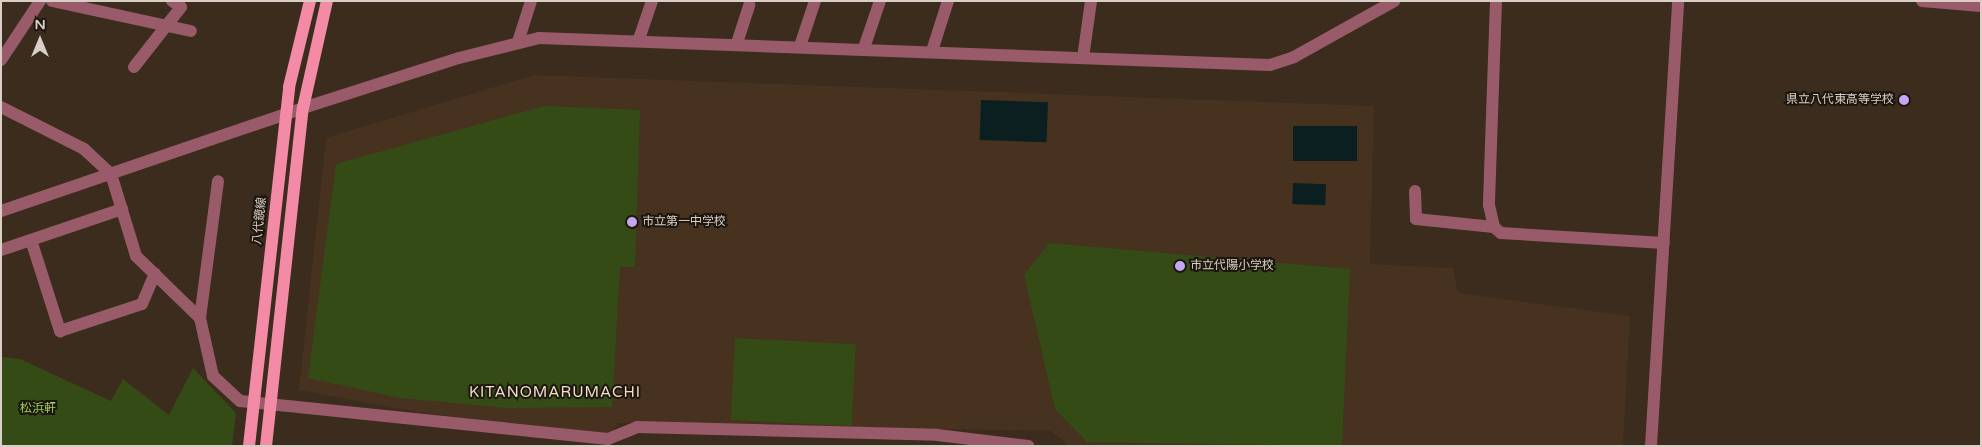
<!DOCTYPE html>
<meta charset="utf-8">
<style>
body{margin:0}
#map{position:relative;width:1982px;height:447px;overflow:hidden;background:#3b2c1d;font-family:"Varela Round","Noto Sans JP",sans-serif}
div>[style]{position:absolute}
.built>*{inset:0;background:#46321e}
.green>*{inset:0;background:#354b15;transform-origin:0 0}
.water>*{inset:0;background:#0b1f21;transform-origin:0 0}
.minor>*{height:12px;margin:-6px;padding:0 6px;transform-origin:6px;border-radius:6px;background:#995a6a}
.major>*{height:12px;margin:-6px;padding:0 6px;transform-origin:6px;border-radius:6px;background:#f38ba7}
.dots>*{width:14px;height:14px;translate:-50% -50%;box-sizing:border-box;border:2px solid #1c160f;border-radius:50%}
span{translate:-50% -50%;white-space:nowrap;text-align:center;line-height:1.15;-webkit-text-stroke:4px #1c160f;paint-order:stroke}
.poi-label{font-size:12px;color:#d9cfc6}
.right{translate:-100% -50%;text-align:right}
.left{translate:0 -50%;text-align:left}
.street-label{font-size:12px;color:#d9cfc6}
.park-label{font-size:12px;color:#a0d35b}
.quarter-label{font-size:15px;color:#f2decb;letter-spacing:1px}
.frame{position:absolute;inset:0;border:2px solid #d9cfc6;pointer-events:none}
.north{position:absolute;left:15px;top:15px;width:50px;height:50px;-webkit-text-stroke:4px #1c160f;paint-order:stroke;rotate:0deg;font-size:14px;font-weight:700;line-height:20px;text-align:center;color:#d9cfc6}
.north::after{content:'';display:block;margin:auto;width:18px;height:22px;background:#d9cfc6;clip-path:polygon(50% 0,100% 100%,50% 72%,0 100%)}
</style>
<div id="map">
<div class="built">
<i style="clip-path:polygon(534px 75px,1374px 106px,1370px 264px,1453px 268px,1458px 293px,1630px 316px,1623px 446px,1069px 446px,1051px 431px,618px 423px,610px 434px,423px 413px,299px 390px,326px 138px)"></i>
</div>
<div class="green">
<i style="clip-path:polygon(544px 106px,640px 110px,635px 267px,620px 267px,612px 407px,507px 408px,400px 398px,308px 378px,336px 164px)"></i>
<i style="clip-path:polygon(1049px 243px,1350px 269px,1342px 446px,1087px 442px,1055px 409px,1024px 275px)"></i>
<i style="left:735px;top:338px;width:121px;height:82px;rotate:3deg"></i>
<i style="clip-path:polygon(1px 357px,20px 359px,111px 401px,123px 379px,169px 415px,193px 368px,236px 413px,232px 446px,1px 446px)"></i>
</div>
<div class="water">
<i style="left:981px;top:100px;width:67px;height:40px;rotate:2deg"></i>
<i style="left:1293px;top:126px;width:64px;height:35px"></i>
<i style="left:1293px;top:183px;width:33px;height:21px;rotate:2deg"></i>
</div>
<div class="minor">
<i style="left:52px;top:1px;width:142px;rotate:12.2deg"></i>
<i style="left:1496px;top:1px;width:204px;rotate:92deg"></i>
<i style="left:1489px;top:205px;width:23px;rotate:77deg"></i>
<i style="left:1494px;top:227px;width:9px;rotate:41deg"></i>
<i style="left:1501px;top:233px;width:163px;rotate:3.5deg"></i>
<i style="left:1922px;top:1px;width:59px;rotate:4.8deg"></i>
<i style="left:639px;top:39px;width:40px;rotate:-71.1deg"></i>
<i style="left:518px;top:42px;width:43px;rotate:-72.4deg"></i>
<i style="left:737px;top:43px;width:40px;rotate:-72deg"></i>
<i style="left:800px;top:46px;width:47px;rotate:-71.6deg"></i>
<i style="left:864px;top:48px;width:50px;rotate:-71.2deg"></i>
<i style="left:932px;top:51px;width:52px;rotate:-72.3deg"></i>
<i style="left:1083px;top:58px;width:58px;rotate:-82deg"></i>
<i style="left:1px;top:60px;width:71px;rotate:-56.5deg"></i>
<i style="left:134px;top:67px;width:76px;rotate:-51.9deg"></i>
<i style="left:181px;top:7px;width:11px;rotate:-146deg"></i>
<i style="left:1px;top:107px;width:93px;rotate:26.8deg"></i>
<i style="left:84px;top:149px;width:37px;rotate:43deg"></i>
<i style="left:111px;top:174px;width:86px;rotate:73deg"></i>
<i style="left:136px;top:256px;width:89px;rotate:44.1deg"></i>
<i style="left:200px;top:318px;width:59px;rotate:77.4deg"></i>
<i style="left:213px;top:376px;width:37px;rotate:43deg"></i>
<i style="left:240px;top:401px;width:370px;rotate:5.9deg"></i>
<i style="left:608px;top:439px;width:31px;rotate:-22deg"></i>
<i style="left:637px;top:427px;width:300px;rotate:1.5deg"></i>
<i style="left:937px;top:435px;width:92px;rotate:6.9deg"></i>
<i style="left:1415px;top:191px;width:28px;rotate:88deg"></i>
<i style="left:1416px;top:219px;width:78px;rotate:5.9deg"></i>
<i style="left:1px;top:211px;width:319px;rotate:-18.8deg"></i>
<i style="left:303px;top:108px;width:164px;rotate:-17.8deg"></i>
<i style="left:459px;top:58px;width:82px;rotate:-14deg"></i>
<i style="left:539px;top:38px;width:731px;rotate:2.12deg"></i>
<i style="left:1270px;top:65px;width:25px;rotate:-18deg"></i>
<i style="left:1294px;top:57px;width:115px;rotate:-29.2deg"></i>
<i style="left:31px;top:240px;width:96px;rotate:72.3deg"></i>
<i style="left:60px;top:331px;width:86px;rotate:-18.2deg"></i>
<i style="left:142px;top:304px;width:33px;rotate:-67deg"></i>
<i style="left:1px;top:250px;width:128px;rotate:-18.7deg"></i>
<i style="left:200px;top:318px;width:138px;rotate:-82.5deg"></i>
<i style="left:1651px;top:446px;width:446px;rotate:-86.5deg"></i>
</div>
<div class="major">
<i style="left:249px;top:446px;width:361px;rotate:-83.6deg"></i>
<i style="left:289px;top:87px;width:89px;rotate:-76.3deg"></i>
<i style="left:266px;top:446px;width:340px;rotate:-83.8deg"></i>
<i style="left:303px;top:108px;width:110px;rotate:-77.4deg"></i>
</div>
<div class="dots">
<i style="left:1904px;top:100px;background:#c5a6f0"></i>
<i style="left:632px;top:222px;background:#c5a6f0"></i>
<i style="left:1180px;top:266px;background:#c5a6f0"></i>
</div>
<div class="poi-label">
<span class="right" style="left:1894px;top:100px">県立八代東高等学校</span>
<span class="left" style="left:642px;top:222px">市立第一中学校</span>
<span class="left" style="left:1190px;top:266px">市立代陽小学校</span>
</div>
<div class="street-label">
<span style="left:260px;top:221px;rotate:-84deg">八代鏡線</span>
</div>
<div class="park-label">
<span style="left:38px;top:409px">松浜軒</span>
</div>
<div class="quarter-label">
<span style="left:555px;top:393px">KITANOMARUMACHI</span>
</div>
<div class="frame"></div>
<div class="north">N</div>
</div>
